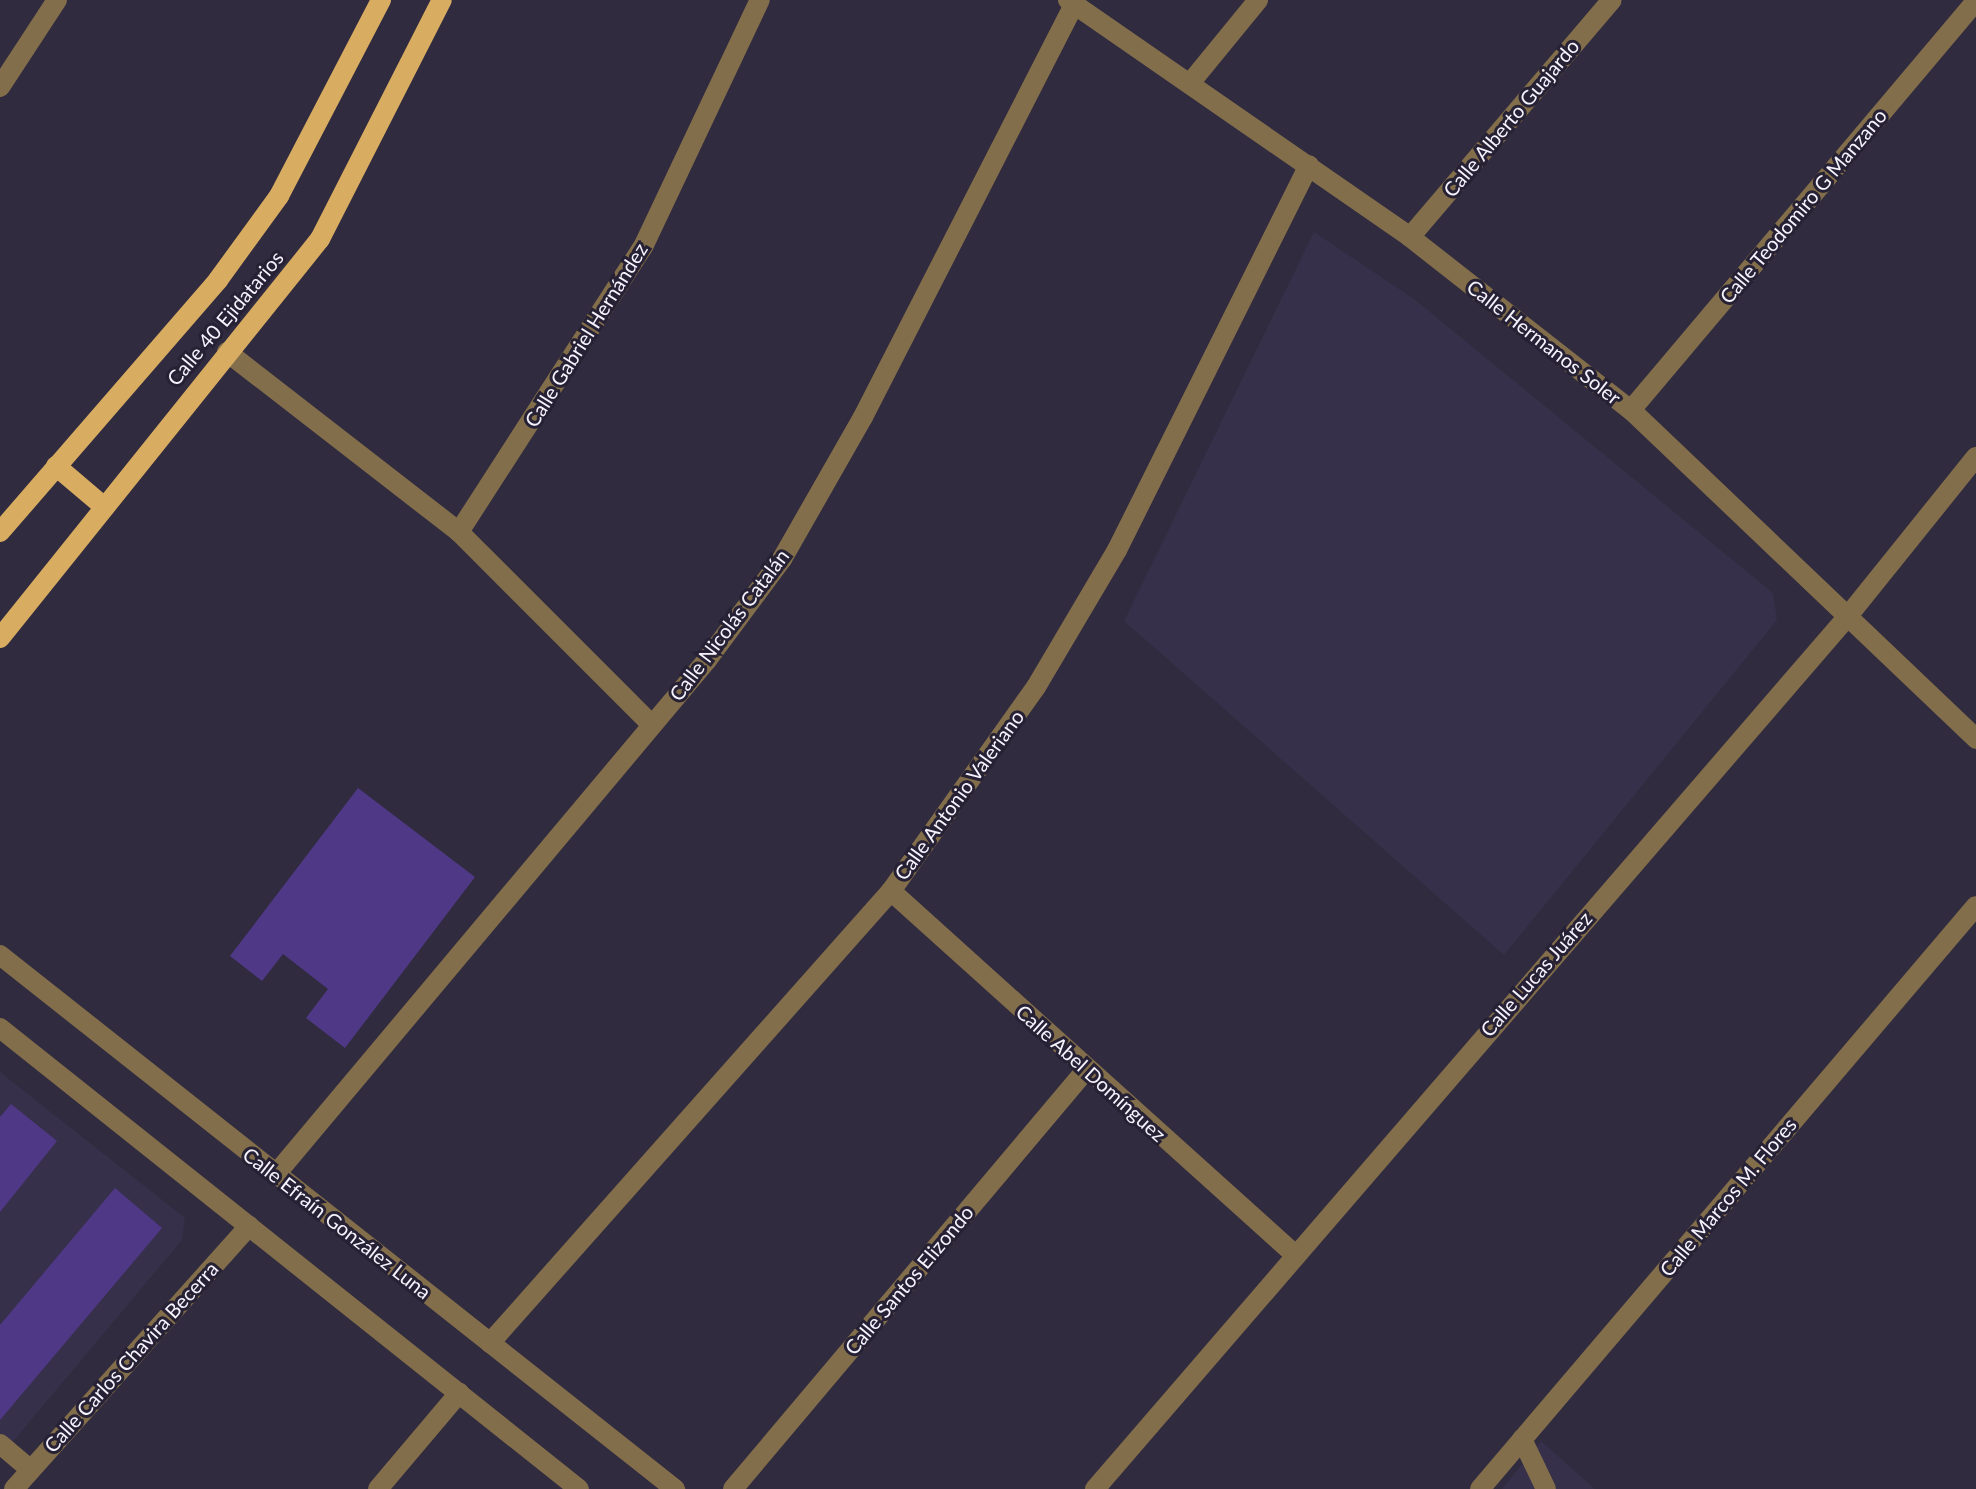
<!DOCTYPE html>
<meta charset="utf-8">
<style>
body{margin:0}
#map{position:relative;width:1976px;height:1489px;overflow:hidden;background:#302b3e;font-family:Lato,sans-serif}
div>[style]{position:absolute}
.built>*{inset:0;background:#37304a}
.building>*{inset:0;background:#4f3886}
.minor>*{height:20px;margin:-10px;padding:0 10px;transform-origin:10px;border-radius:10px;background:#836e4b}
.major>*{height:20px;margin:-10px;padding:0 10px;transform-origin:10px;border-radius:10px;background:#d8ac61}
span{translate:-50% -50%;white-space:nowrap;text-align:center;line-height:1.15;-webkit-text-stroke:6px #262134;paint-order:stroke}
.street-label{font-size:20px;color:#f6f3fe}
</style>
<div id="map">
<div class="built">
<i style="clip-path:polygon(1314px 232px,1414px 299px,1773px 593px,1777px 620px,1504px 955px,1124px 621px)"></i>
<i style="clip-path:polygon(0 1072px,185px 1218px,182px 1240px,0 1457px)"></i>
<i style="clip-path:polygon(1541px 1441px,1595px 1489px,1502px 1489px)"></i>
</div>
<div class="building">
<i style="clip-path:polygon(358px 788px,475px 877px,345px 1048px,306px 1018px,328px 989px,283px 954px,262px 981px,230px 956px)"></i>
<i style="clip-path:polygon(11px 1104px,57px 1141px,0 1212px,0 1117px)"></i>
<i style="clip-path:polygon(115px 1188px,162px 1228px,0 1420px,0 1325px)"></i>
</div>
<div class="minor">
<i style="left:1068px;top:0;width:416px;rotate:34.7deg"></i>
<i style="left:1410px;top:237px;width:281px;rotate:38.1deg"></i>
<i style="left:1631px;top:410px;width:477px;rotate:43.6deg"></i>
<i style="left:1191px;top:82px;width:106px;rotate:-50.7deg"></i>
<i style="left:0;top:87px;width:104px;rotate:-56.8deg"></i>
<i style="left:1410px;top:237px;width:311px;rotate:-49.6deg"></i>
<i style="left:227px;top:352px;width:294px;rotate:37.8deg"></i>
<i style="left:459px;top:532px;width:272px;rotate:45deg"></i>
<i style="left:1631px;top:410px;width:535px;rotate:-49.85deg"></i>
<i style="left:459px;top:532px;width:339px;rotate:-57.2deg"></i>
<i style="left:643px;top:247px;width:273px;rotate:-64.7deg"></i>
<i style="left:891px;top:891px;width:541px;rotate:42deg"></i>
<i style="left:0;top:955px;width:861px;rotate:38.35deg"></i>
<i style="left:0;top:1028px;width:740px;rotate:38.53deg"></i>
<i style="left:276px;top:1174px;width:671px;rotate:-50.02deg"></i>
<i style="left:707px;top:660px;width:126px;rotate:-53.4deg"></i>
<i style="left:782px;top:559px;width:163px;rotate:-60.3deg"></i>
<i style="left:863px;top:417px;width:464px;rotate:-62.9deg"></i>
<i style="left:490px;top:1343px;width:604px;rotate:-48.42deg"></i>
<i style="left:891px;top:891px;width:250px;rotate:-54.6deg"></i>
<i style="left:1036px;top:687px;width:159px;rotate:-59.4deg"></i>
<i style="left:1117px;top:550px;width:430px;rotate:-63.5deg"></i>
<i style="left:1522px;top:1439px;width:55px;rotate:64.4deg"></i>
<i style="left:0;top:1444px;width:39px;rotate:40deg"></i>
<i style="left:14px;top:1489px;width:353px;rotate:-48.2deg"></i>
<i style="left:378px;top:1489px;width:126px;rotate:-49.8deg"></i>
<i style="left:733px;top:1489px;width:548px;rotate:-49.89deg"></i>
<i style="left:1095px;top:1489px;width:1153px;rotate:-49.22deg"></i>
<i style="left:1848px;top:616px;width:204px;rotate:-51.2deg"></i>
<i style="left:1480px;top:1489px;width:765px;rotate:-49.61deg"></i>
</div>
<div class="major">
<i style="left:56px;top:466px;width:60px;rotate:40.3deg"></i>
<i style="left:0;top:532px;width:333px;rotate:-49.1deg"></i>
<i style="left:218px;top:280px;width:104px;rotate:-54deg"></i>
<i style="left:279px;top:196px;width:221px;rotate:-62.5deg"></i>
<i style="left:0;top:638px;width:511px;rotate:-51.27deg"></i>
<i style="left:320px;top:239px;width:268px;rotate:-63deg"></i>
</div>
<div class="street-label">
<span style="left:1511px;top:118px;rotate:-50deg">Calle Alberto Guajardo</span>
<span style="left:1803px;top:206px;rotate:-50deg">Calle Teodomiro G Manzano</span>
<span style="left:225px;top:318px;rotate:-50deg">Calle 40 Ejidatarios</span>
<span style="left:586px;top:335px;rotate:-58deg">Calle Gabriel Hernández</span>
<span style="left:1544px;top:342px;rotate:38deg">Calle Hermanos Soler</span>
<span style="left:729px;top:625px;rotate:-53deg">Calle Nicolás Catalán</span>
<span style="left:959px;top:795px;rotate:-54deg">Calle Antonio Valeriano</span>
<span style="left:1536px;top:974px;rotate:-49deg">Calle Lucas Juárez</span>
<span style="left:1091px;top:1073px;rotate:42deg">Calle Abel Domínguez</span>
<span style="left:1728px;top:1197px;rotate:-50deg">Calle Marcos M. Flores</span>
<span style="left:337px;top:1223px;rotate:38deg">Calle Efraín González Luna</span>
<span style="left:909px;top:1280px;rotate:-50deg">Calle Santos Elizondo</span>
<span style="left:131px;top:1357px;rotate:-48deg">Calle Carlos Chavira Becerra</span>
</div>
</div>
